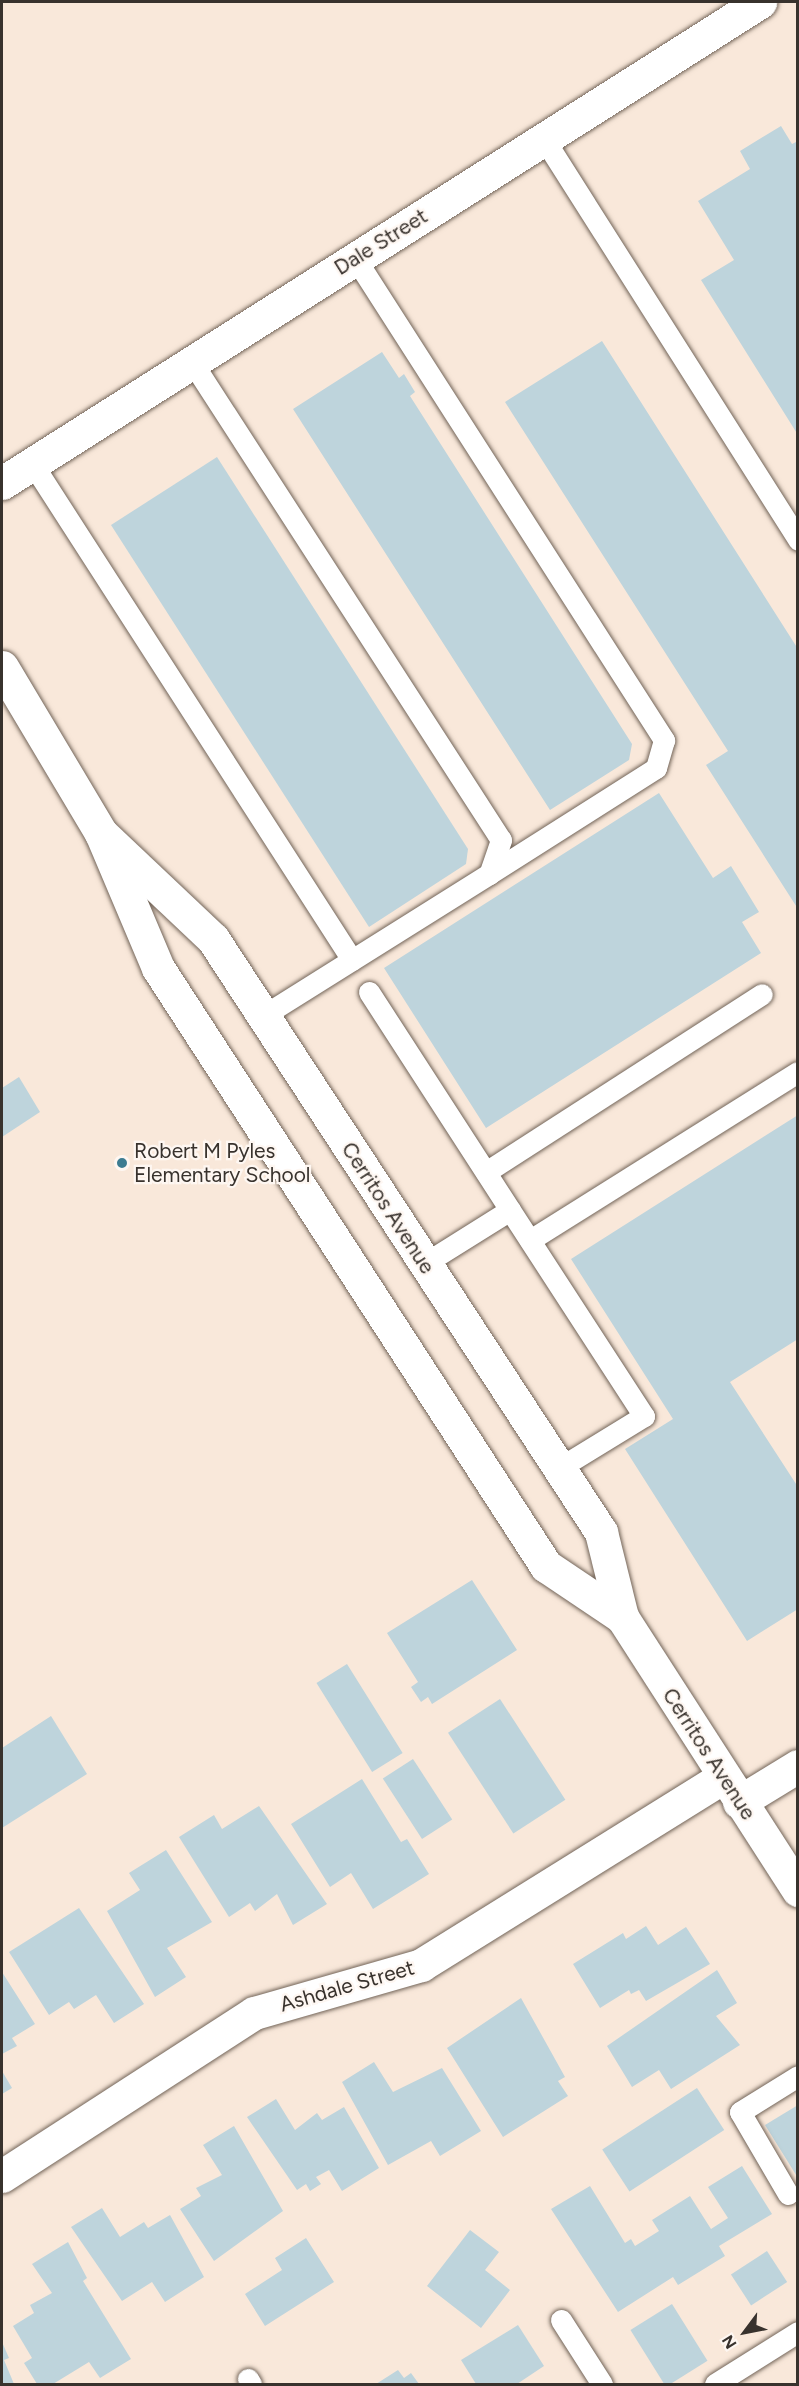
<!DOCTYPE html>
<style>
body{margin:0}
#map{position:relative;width:799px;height:2386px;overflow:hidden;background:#f9e8da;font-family:Figtree,sans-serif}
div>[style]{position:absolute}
.building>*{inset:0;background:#bed4dc;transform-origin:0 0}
.roads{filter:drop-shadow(0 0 2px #726458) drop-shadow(0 0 2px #726458)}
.lane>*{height:21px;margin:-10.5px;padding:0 10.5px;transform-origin:10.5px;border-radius:10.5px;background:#fff}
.street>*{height:33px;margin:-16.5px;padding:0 16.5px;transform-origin:16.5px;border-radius:16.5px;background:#fff}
.secondary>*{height:33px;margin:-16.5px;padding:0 16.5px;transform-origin:16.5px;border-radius:16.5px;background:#fff}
.dots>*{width:16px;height:16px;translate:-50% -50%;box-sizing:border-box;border:3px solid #fef7f2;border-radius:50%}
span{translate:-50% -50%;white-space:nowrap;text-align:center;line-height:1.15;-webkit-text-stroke:4.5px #fef7f2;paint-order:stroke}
.street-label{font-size:21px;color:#38322d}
.poi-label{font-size:21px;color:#38322d}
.left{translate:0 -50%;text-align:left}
.frame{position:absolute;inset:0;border:3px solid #38322d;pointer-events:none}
.north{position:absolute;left:715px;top:2302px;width:60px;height:60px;-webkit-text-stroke:4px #fef7f2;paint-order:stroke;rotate:238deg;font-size:16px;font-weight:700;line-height:24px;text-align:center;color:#38322d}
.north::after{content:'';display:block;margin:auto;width:21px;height:27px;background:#38322d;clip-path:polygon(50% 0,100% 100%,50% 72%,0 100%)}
</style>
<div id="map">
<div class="building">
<i style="clip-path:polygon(781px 126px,792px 144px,798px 141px,798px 435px,701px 280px,734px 260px,698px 201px,750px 169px,740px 151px)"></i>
<i style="clip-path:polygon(602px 341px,798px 649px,798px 909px,706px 765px,728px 751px,505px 402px)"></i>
<i style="clip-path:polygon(382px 352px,399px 378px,404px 374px,415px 392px,410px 396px,632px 744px,629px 760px,550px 810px,293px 409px)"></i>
<i style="clip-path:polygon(217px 457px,468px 849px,466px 864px,369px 927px,111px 525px)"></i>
<i style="clip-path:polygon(659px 793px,713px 878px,731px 866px,759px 912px,742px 922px,761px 953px,486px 1128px,384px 968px)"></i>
<i style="clip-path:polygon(19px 1077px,40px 1112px,2px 1137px,2px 1088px)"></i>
<i style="clip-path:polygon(798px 1115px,798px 1339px,730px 1382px,798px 1487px,798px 1609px,747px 1641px,625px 1449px,673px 1419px,571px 1259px)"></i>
<i style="clip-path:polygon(472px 1580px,517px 1650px,432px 1704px,428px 1697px,421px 1702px,411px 1687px,418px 1682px,387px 1633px)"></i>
<i style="left:347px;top:1664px;width:105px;height:36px;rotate:58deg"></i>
<i style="left:500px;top:1699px;width:120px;height:62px;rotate:57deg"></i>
<i style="clip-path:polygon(51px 1716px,87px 1774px,2px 1828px,2px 1748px)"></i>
<i style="left:413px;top:1759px;width:72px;height:36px;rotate:57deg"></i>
<i style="clip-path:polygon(362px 1779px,401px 1842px,407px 1839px,429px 1874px,373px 1909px,351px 1873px,330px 1887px,291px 1824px)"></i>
<i style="clip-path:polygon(259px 1806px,327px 1904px,293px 1925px,277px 1894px,255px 1911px,250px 1903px,229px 1917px,179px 1837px,214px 1815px,222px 1829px)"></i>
<i style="clip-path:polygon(166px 1850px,212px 1922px,167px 1948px,186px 1977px,155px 1997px,107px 1911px,140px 1890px,129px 1873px)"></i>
<i style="clip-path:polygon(79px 1908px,144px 2004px,114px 2023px,96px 1995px,74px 2009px,69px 2002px,49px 2015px,9px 1952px)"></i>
<i style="clip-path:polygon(646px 1926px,658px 1945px,686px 1927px,710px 1964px,646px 2001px,639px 1990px,631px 1994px,629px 1990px,600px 2008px,573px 1964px,623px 1933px,626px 1939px)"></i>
<i style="clip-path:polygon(717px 1970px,737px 2003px,716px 2016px,740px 2045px,671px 2089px,659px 2070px,632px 2087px,607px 2046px)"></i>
<i style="clip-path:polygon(2px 1972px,35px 2024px,12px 2038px,17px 2046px,2px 2054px)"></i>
<i style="clip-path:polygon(521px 1998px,565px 2077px,558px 2081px,568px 2096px,503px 2137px,447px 2048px)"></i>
<i style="clip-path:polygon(374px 2062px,393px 2092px,442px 2068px,481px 2131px,440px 2156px,431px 2141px,388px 2165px,342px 2082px)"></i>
<i style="clip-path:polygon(2px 2071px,12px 2088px,2px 2094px)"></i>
<i style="left:697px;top:2088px;width:50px;height:113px;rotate:57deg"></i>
<i style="clip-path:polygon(276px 2099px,295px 2130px,317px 2113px,322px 2120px,344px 2107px,379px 2168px,342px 2191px,329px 2170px,316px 2177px,321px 2184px,310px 2191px,306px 2184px,297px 2190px,247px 2117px)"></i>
<i style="clip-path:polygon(798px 2105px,798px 2178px,765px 2125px)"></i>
<i style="clip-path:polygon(234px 2126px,283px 2211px,214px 2261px,180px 2209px,201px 2196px,196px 2188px,222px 2175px,203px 2145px)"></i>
<i style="clip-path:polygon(742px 2166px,772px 2214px,719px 2246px,725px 2256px,678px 2285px,673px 2277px,618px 2312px,551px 2209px,590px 2186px,625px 2243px,631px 2239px,635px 2246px,659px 2231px,652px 2220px,690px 2196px,711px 2229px,728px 2218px,708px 2187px)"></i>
<i style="clip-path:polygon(102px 2208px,120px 2237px,144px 2222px,148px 2228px,170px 2215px,204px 2277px,165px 2302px,152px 2282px,122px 2301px,71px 2227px)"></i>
<i style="clip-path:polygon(470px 2230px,499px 2252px,485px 2270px,510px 2290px,481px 2328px,427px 2286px)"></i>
<i style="clip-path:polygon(306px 2238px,334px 2282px,265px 2326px,245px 2294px,282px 2270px,275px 2258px)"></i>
<i style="clip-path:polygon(68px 2242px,87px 2278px,83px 2281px,131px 2359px,100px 2378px,89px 2362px,53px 2384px,37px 2384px,24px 2363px,32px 2358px,13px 2326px,34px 2313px,30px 2305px,52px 2293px,32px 2264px)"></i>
<i style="left:767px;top:2251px;width:37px;height:43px;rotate:57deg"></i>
<i style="left:672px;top:2304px;width:67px;height:49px;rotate:58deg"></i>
<i style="clip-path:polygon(518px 2325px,544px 2366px,517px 2384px,476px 2384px,461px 2360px)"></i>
<i style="clip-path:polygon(2px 2342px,9px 2358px,4px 2360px,14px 2384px,2px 2384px)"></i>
<i style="clip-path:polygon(398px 2370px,404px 2378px,411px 2373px,419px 2384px,376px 2384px)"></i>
</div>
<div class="roads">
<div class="lane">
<i style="left:544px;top:139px;width:475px;rotate:57.6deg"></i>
<i style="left:355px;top:258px;width:573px;rotate:57.34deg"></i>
<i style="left:664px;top:740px;width:29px;rotate:106deg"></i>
<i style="left:656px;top:768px;width:198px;rotate:147.6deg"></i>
<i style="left:192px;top:362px;width:569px;rotate:57.12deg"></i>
<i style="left:501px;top:840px;width:36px;rotate:109deg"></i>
<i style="left:489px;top:874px;width:267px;rotate:147.9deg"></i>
<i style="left:32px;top:463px;width:591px;rotate:57.22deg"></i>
<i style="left:369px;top:992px;width:260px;rotate:57.1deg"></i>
<i style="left:510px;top:1210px;width:102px;rotate:147.9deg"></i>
<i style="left:486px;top:1172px;width:328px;rotate:-32.8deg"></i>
<i style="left:510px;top:1210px;width:246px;rotate:57deg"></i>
<i style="left:644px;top:1416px;width:100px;rotate:148.5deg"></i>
<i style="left:530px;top:1240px;width:316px;rotate:-32.1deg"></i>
<i style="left:788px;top:2194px;width:95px;rotate:-120.3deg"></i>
<i style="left:740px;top:2112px;width:68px;rotate:-31.8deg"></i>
<i style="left:561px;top:2320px;width:76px;rotate:57.4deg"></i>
<i style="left:248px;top:2379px;width:6px;rotate:59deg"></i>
<i style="left:715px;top:2384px;width:98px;rotate:-32.1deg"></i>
</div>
<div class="street">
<i style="left:739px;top:1802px;width:69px;rotate:-31.4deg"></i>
<i style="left:2px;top:2176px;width:300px;rotate:-32.9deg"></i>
<i style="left:254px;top:2013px;width:174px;rotate:-16deg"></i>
<i style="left:421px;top:1965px;width:356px;rotate:-31.9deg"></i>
</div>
<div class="secondary">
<i style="left:2px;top:483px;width:898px;rotate:-32.4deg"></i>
<i style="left:2px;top:667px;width:193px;rotate:59.2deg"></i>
<i style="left:101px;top:833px;width:147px;rotate:67.1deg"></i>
<i style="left:158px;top:968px;width:713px;rotate:57.02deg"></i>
<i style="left:546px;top:1566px;width:92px;rotate:33.9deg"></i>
<i style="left:101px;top:833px;width:154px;rotate:43.4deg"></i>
<i style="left:213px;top:939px;width:709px;rotate:56.8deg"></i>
<i style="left:601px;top:1532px;width:88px;rotate:76.1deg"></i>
<i style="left:622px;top:1617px;width:325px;rotate:57.2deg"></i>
</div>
</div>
<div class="dots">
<i style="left:122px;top:1163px;background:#3d7c91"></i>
</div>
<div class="street-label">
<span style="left:381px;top:242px;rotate:-32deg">Dale Street</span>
<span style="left:388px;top:1208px;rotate:57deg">Cerritos Avenue</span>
<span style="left:709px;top:1754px;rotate:57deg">Cerritos Avenue</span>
<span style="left:347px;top:1986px;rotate:-16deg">Ashdale Street</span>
</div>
<div class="poi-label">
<span class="left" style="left:134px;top:1163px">Robert M Pyles<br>Elementary School</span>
</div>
<div class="frame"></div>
<div class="north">N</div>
</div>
